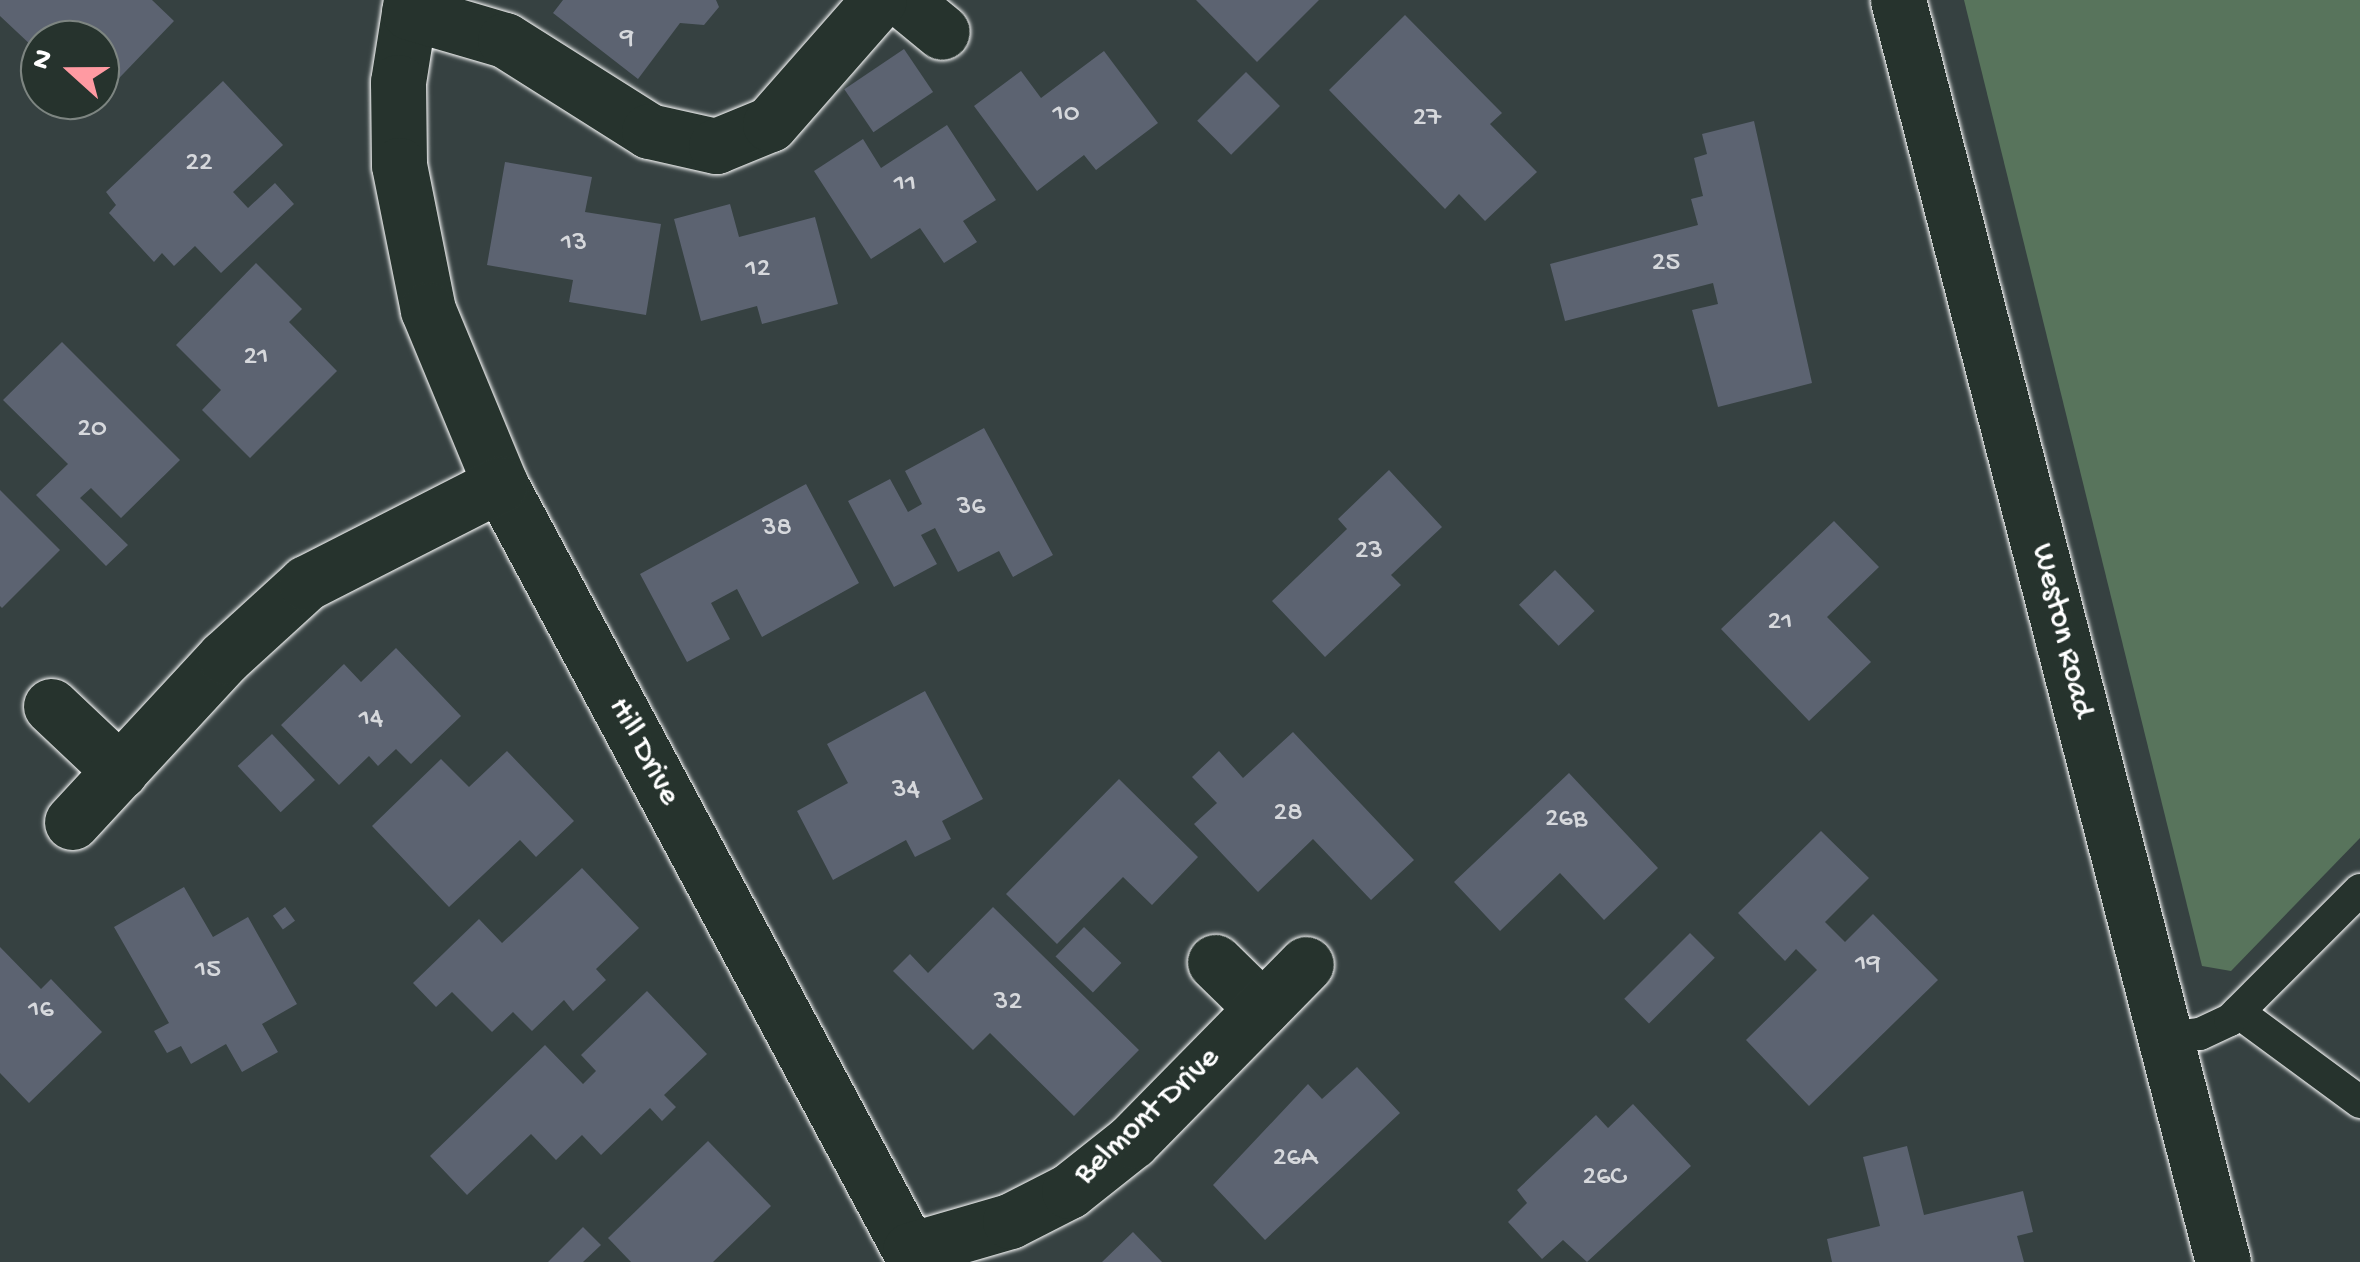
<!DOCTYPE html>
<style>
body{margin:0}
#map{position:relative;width:2360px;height:1262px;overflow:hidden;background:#364141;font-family:"Gochi Hand",sans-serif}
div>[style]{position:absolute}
.green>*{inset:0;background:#58745c}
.building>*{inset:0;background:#5c6371;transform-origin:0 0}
.roads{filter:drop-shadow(0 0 2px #fff) drop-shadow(0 0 2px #fff)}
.service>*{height:32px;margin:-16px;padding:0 16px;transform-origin:16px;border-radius:16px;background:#26332d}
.minor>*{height:55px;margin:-27.5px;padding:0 27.5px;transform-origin:27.5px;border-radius:27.5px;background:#26332d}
.secondary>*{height:55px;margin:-27.5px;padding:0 27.5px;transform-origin:27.5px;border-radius:27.5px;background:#26332d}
span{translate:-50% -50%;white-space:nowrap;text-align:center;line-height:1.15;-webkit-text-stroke:9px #26332d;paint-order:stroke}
.number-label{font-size:28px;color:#d6d8dc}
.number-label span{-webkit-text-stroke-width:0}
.street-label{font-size:32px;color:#fff}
.north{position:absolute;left:20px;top:20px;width:100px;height:100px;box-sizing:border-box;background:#26332d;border:2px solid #7d8581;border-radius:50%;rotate:291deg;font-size:28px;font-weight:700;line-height:40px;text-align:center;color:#fff}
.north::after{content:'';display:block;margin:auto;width:35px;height:45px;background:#ff9aa2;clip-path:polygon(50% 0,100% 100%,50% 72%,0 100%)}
</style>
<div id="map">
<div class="green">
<i style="clip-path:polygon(1964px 0,2360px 0,2360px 838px,2231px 971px,2202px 966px)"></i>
</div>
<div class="building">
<i style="clip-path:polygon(0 0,152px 0,174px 21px,100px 98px,100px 40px,64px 40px,51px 28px,33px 47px,0 16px)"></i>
<i style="clip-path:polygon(563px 0,716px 0,719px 7px,704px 25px,680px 23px,638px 79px,553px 13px)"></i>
<i style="clip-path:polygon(1196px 0,1319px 0,1257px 62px)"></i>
<i style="clip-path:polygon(1405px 15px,1502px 113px,1490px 124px,1537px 172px,1485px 221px,1459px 194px,1445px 209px,1329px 90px)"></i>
<i style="left:904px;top:49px;width:52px;height:72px;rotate:56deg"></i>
<i style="clip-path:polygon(1104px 51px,1158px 123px,1096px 170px,1084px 155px,1037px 191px,974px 106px,1021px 71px,1041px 98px)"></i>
<i style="left:1246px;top:72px;width:48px;height:69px;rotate:45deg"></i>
<i style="clip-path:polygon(223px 81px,283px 145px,233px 192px,248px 208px,275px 183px,294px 204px,221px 273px,195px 246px,174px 266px,162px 253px,154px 262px,109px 213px,116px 205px,106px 192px)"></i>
<i style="clip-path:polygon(1754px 121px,1812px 383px,1718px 407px,1692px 310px,1718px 304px,1713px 283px,1565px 321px,1550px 264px,1698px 225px,1691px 199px,1703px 196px,1694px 158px,1707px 154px,1702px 134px)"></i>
<i style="clip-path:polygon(947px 125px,996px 200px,963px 221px,977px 242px,944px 263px,920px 228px,871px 259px,814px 171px,863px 139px,881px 168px)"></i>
<i style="clip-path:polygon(505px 162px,592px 177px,585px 212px,661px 224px,646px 315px,569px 302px,573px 280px,487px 265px)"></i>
<i style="clip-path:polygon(730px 204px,739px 237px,815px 217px,838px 304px,762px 324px,757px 306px,701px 321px,674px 219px)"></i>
<i style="clip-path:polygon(256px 263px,302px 309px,289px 322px,337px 371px,250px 458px,202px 410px,221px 390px,176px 345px)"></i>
<i style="clip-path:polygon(62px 342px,180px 460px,121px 518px,91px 488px,80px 498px,128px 545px,106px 566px,36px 495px,68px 464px,3px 400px)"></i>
<i style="clip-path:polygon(984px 428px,1053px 555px,1013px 577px,999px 551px,958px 572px,935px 528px,921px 535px,937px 564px,894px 587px,848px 501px,890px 479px,908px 512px,922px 504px,905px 471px)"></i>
<i style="clip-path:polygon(1389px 470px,1442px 527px,1391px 575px,1401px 585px,1325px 657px,1272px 601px,1347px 529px,1338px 519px)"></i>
<i style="clip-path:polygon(806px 484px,859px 583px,762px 637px,737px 589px,711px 603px,730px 639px,687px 662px,640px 574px)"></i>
<i style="clip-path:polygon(0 490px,60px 550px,2px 608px,0 606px)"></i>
<i style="clip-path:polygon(1834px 521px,1879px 567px,1827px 617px,1871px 662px,1809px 721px,1721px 629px)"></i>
<i style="left:1555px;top:570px;width:57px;height:50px;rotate:46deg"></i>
<i style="clip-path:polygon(396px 648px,461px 716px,411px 764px,396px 749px,378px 766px,369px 756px,339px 785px,281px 725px,344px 664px,361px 682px)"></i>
<i style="clip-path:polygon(925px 691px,983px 799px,942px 821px,951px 839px,915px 857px,906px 840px,833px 880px,797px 811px,848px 783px,827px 744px)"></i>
<i style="clip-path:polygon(1293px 732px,1414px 860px,1371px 900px,1313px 839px,1258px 892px,1194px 824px,1217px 803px,1192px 777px,1219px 751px,1243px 778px)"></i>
<i style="left:272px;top:734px;width:63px;height:47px;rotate:47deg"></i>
<i style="clip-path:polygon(507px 751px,574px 821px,536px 857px,520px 840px,449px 907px,372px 826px,441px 759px,469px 787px)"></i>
<i style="clip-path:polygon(1569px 773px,1658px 868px,1604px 920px,1560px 873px,1500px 931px,1454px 882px)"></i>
<i style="clip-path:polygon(1119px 779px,1198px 857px,1152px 905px,1123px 877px,1057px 944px,1006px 894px)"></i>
<i style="clip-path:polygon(1821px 831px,1869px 878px,1825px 922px,1845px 942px,1873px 914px,1938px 980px,1809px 1106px,1746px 1040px,1817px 970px,1796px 949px,1785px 961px,1738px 913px)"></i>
<i style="clip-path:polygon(582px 868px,639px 928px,596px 969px,606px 980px,573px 1011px,564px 1000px,532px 1031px,513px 1012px,492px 1032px,452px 992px,436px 1007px,413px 983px,479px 919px,502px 943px)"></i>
<i style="clip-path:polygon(184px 887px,213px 937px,248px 917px,297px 1004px,262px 1024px,278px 1052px,242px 1072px,226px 1044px,191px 1064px,181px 1046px,167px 1053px,154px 1031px,169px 1023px,114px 927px)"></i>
<i style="left:285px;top:907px;width:17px;height:15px;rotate:54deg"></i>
<i style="clip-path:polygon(993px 907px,1139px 1050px,1074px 1116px,990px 1033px,973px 1050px,893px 971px,910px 954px,928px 973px)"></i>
<i style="left:1084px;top:927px;width:52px;height:41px;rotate:44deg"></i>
<i style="left:1690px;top:933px;width:35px;height:93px;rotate:45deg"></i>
<i style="clip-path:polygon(0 947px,41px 989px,51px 979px,102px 1032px,29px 1103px,0 1073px)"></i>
<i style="clip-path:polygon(647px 991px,707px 1054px,664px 1095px,676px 1107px,662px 1121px,650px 1108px,601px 1155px,582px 1135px,556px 1160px,531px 1134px,467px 1195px,430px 1156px,545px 1045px,583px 1084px,596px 1071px,581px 1055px)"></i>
<i style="clip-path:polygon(1357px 1067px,1400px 1113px,1265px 1240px,1213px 1185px,1308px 1084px,1322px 1099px)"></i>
<i style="clip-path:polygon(1633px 1104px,1691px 1166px,1587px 1262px,1563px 1240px,1542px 1259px,1508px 1222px,1527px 1203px,1517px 1190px,1596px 1115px,1608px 1128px)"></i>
<i style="clip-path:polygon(708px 1141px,771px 1206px,713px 1262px,631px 1262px,608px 1238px)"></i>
<i style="clip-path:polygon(1907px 1146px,1924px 1215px,2023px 1191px,2033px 1232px,2017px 1236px,2024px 1262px,1832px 1262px,1827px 1239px,1880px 1226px,1863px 1157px)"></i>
<i style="clip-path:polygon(583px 1227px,601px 1245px,583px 1262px,548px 1262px)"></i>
<i style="clip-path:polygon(1133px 1232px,1162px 1262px,1102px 1262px)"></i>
</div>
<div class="roads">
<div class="service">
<i style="left:2238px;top:1012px;width:152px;rotate:36.4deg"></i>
<i style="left:2166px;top:1038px;width:34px;rotate:-7deg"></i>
<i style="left:2200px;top:1034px;width:33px;rotate:-25deg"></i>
<i style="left:2230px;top:1020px;width:184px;rotate:-45deg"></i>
</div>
<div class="minor">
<i style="left:411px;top:0;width:83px;rotate:99deg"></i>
<i style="left:398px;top:82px;width:83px;rotate:89.3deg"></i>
<i style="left:399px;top:165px;width:148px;rotate:78.7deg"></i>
<i style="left:428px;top:310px;width:188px;rotate:67.5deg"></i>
<i style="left:500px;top:484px;width:882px;rotate:61.87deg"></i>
<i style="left:903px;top:0;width:50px;rotate:39.4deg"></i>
<i style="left:409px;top:12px;width:100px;rotate:16.3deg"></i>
<i style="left:505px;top:40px;width:170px;rotate:32.3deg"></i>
<i style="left:649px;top:131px;width:69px;rotate:12.6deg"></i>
<i style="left:716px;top:146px;width:58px;rotate:-22.2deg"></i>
<i style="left:770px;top:124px;width:165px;rotate:-48.7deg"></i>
<i style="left:51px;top:706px;width:95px;rotate:43.3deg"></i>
<i style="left:72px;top:822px;width:225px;rotate:-47.2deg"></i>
<i style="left:225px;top:657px;width:110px;rotate:-42.4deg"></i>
<i style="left:306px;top:583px;width:218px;rotate:-27deg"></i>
<i style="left:1215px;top:962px;width:66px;rotate:44.4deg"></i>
<i style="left:910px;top:1250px;width:104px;rotate:-16.2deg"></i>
<i style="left:1010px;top:1221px;width:66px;rotate:-27deg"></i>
<i style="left:1069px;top:1191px;width:80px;rotate:-38.4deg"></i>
<i style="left:1132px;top:1141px;width:248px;rotate:-45.5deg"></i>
</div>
<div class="secondary">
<i style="left:1898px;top:0;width:1303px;rotate:75.56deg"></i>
</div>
</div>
<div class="number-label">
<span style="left:627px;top:39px">9</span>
<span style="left:1066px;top:115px">10</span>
<span style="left:1427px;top:119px">27</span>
<span style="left:199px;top:164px">22</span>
<span style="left:905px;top:185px">11</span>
<span style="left:574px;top:244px">13</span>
<span style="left:1666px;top:264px">25</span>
<span style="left:758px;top:270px">12</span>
<span style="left:256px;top:358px">21</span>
<span style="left:92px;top:430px">20</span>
<span style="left:971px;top:508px">36</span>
<span style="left:777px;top:529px">38</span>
<span style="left:1369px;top:552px">23</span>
<span style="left:1780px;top:623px">21</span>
<span style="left:371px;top:720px">14</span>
<span style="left:906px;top:791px">34</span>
<span style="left:1288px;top:814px">28</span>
<span style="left:1566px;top:820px">26B</span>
<span style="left:1868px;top:965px">19</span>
<span style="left:208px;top:971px">15</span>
<span style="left:1008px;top:1003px">32</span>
<span style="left:41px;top:1011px">16</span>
<span style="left:1295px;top:1159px">26A</span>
<span style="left:1604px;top:1178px">26C</span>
</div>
<div class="street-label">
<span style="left:2061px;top:631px;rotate:76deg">Weston Road</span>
<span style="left:643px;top:752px;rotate:62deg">Hill Drive</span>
<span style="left:1148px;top:1117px;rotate:-43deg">Belmont Drive</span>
</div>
<div class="north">N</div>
</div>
